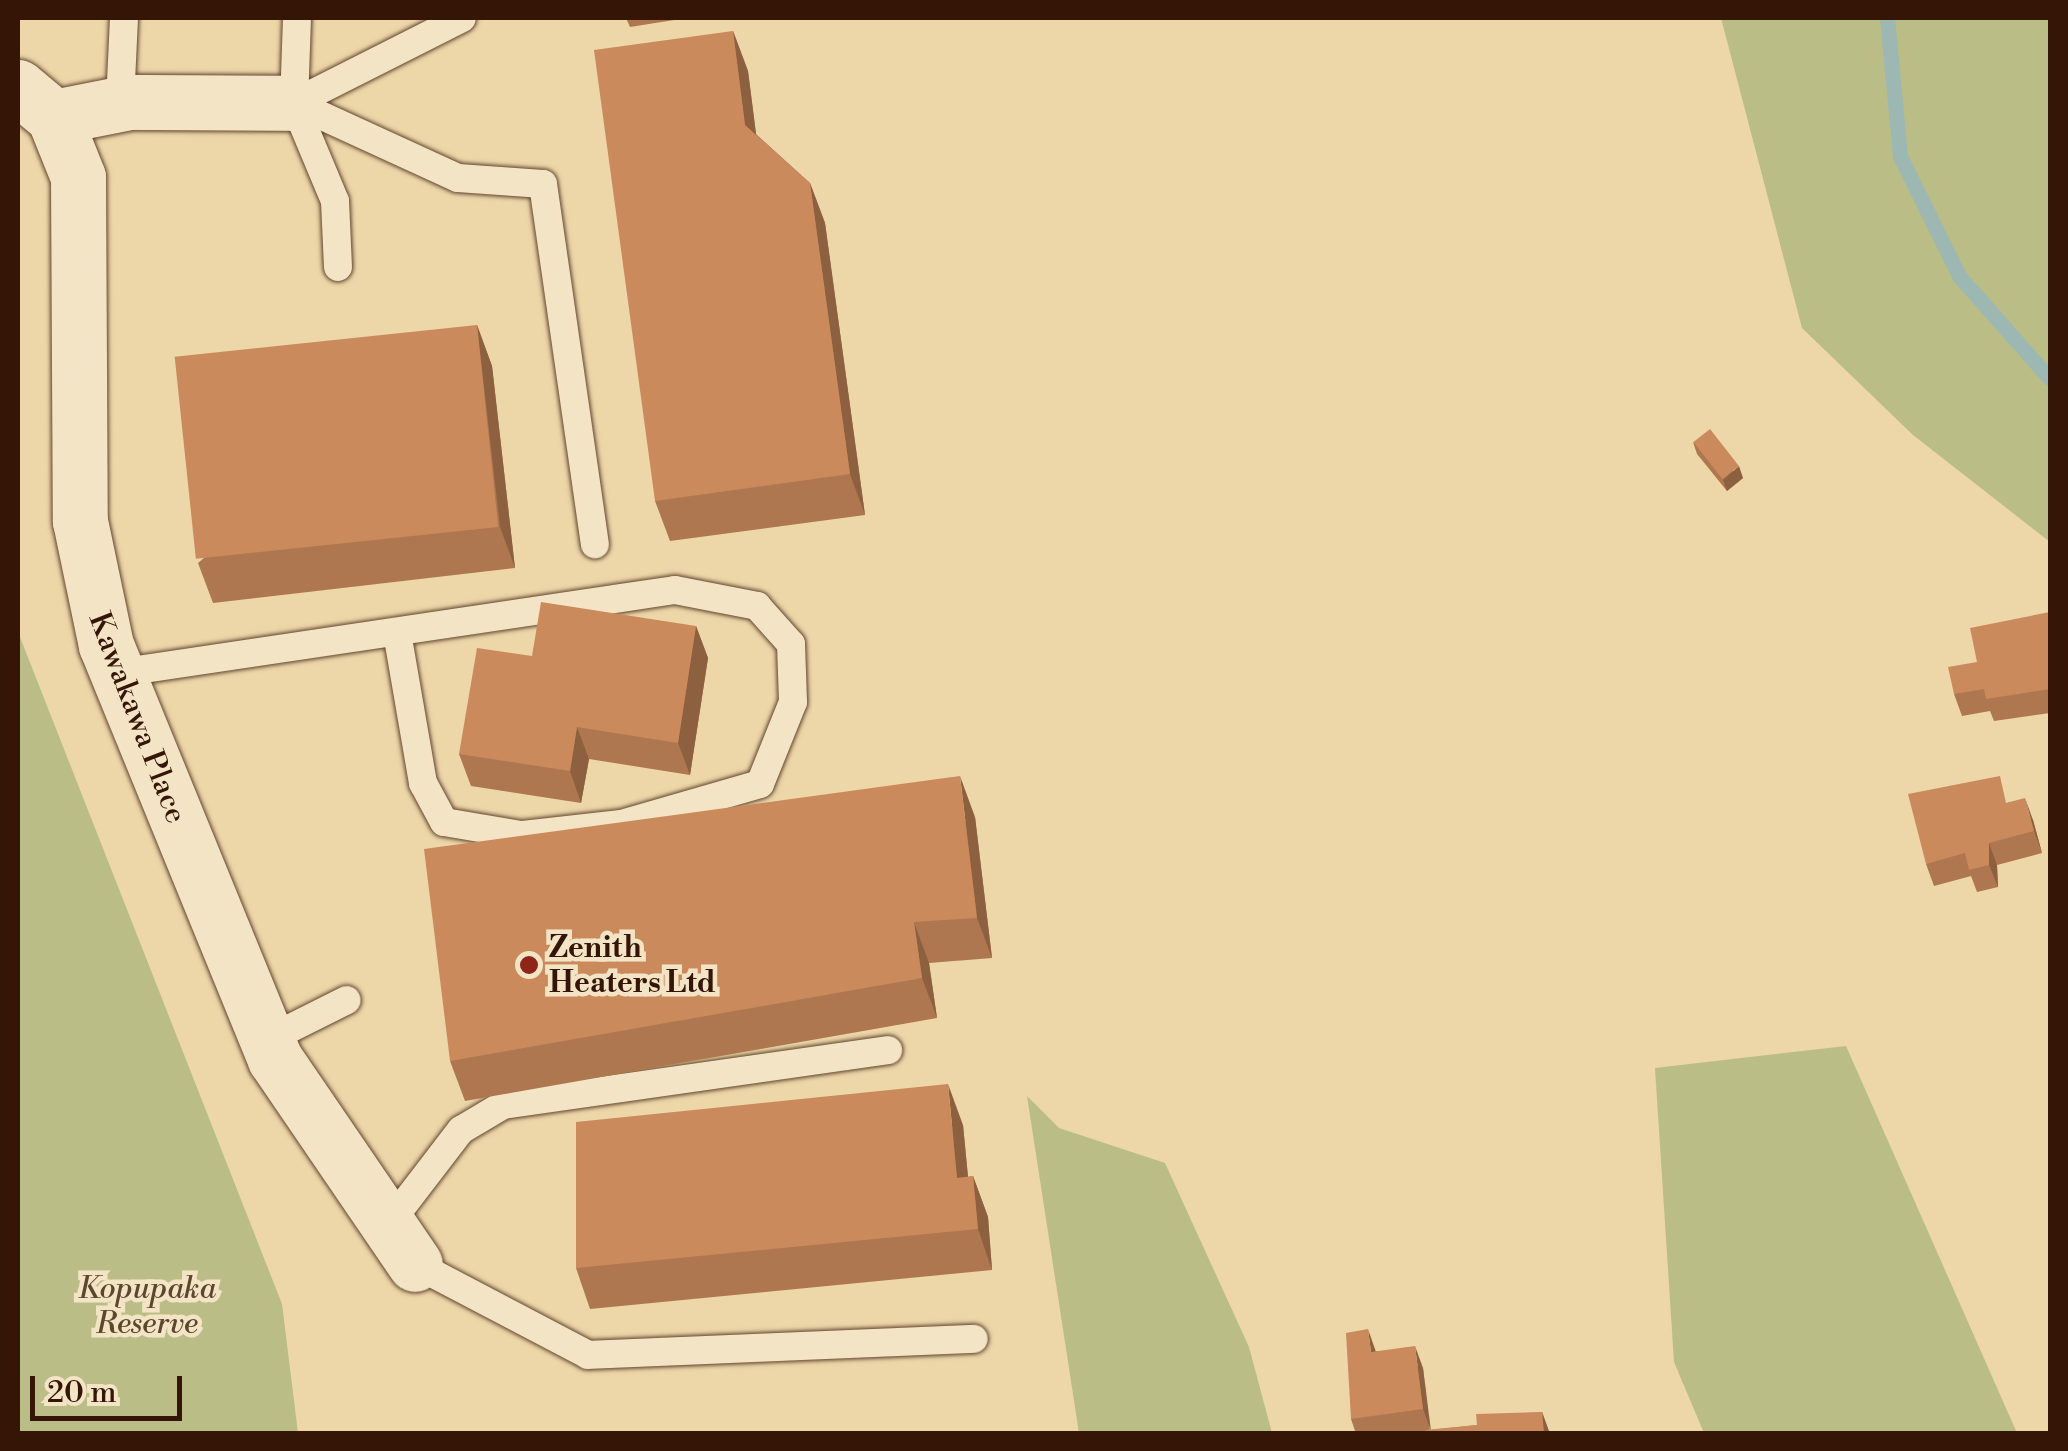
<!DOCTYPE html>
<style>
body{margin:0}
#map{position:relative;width:2068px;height:1451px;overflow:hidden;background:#edd6a8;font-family:"Libre Bodoni",serif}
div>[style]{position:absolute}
.green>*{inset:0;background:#babd86}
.stream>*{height:15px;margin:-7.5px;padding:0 7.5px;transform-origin:7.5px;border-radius:7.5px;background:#9db7b3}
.roads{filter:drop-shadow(0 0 2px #62452e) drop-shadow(0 0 2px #62452e)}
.lane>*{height:28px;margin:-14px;padding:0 14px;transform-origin:14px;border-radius:14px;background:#f3e4c6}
.street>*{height:55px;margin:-27.5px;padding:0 27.5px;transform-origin:27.5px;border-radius:27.5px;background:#f3e4c6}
.wall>*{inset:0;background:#ae774f}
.shaded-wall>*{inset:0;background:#8d6140}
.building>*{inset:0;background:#ca8a5c;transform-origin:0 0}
.dots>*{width:28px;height:28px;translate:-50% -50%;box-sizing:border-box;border:5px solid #f3e4c6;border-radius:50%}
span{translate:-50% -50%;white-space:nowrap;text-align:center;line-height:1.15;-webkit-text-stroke:9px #f3e4c6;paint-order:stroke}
.street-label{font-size:30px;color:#341506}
.poi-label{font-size:30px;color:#341506;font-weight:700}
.left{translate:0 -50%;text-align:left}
.park-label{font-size:30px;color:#5c472c;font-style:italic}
.frame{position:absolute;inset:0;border:20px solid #341506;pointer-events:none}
.scale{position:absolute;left:30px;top:1376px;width:152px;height:45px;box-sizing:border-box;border:5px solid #341506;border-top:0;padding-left:12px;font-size:30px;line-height:35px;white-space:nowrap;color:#341506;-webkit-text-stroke:8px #f3e4c6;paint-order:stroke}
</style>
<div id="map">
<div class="green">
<i style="clip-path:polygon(1721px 18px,2050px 18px,2050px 542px,1913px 435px,1802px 328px)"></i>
<i style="clip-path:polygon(18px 632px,282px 1304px,298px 1433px,18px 1433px)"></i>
<i style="clip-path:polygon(1846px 1046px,2017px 1433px,1704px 1433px,1674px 1362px,1655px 1068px)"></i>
<i style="clip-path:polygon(1027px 1096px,1059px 1128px,1165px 1163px,1249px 1347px,1272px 1433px,1079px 1433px)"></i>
</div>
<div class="stream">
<i style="left:1887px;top:18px;width:139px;rotate:84.6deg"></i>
<i style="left:1900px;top:156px;width:134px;rotate:63.8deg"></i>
<i style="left:1959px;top:276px;width:137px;rotate:48.5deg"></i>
</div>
<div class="roads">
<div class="lane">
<i style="left:297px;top:18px;width:85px;rotate:92deg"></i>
<i style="left:294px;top:103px;width:106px;rotate:67.3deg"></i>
<i style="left:335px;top:201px;width:66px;rotate:87.4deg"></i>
<i style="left:120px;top:103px;width:85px;rotate:-87.3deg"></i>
<i style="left:294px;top:103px;width:180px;rotate:24.6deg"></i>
<i style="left:458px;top:178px;width:85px;rotate:4deg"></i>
<i style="left:543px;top:184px;width:364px;rotate:81.8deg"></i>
<i style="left:294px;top:103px;width:188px;rotate:-26.8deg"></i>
<i style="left:117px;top:673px;width:564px;rotate:-8.46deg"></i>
<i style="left:675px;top:590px;width:84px;rotate:11deg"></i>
<i style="left:757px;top:606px;width:51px;rotate:48.2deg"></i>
<i style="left:791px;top:644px;width:58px;rotate:88deg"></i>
<i style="left:793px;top:702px;width:88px;rotate:111.9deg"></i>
<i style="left:760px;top:784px;width:145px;rotate:163.9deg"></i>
<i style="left:621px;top:824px;width:101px;rotate:173.7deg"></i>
<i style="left:521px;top:835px;width:78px;rotate:-170.4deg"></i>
<i style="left:444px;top:822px;width:44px;rotate:-118.3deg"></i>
<i style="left:423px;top:783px;width:153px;rotate:-99.8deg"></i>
<i style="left:267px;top:1040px;width:89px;rotate:-26.6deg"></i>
<i style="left:388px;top:1225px;width:120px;rotate:-52.5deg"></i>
<i style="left:461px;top:1130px;width:49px;rotate:-30.8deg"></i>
<i style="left:503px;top:1105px;width:389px;rotate:-8.1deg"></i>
<i style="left:415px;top:1264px;width:195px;rotate:27.7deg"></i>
<i style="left:588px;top:1355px;width:386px;rotate:-2.4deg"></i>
</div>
<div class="street">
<i style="left:18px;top:87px;width:47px;rotate:39.8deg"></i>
<i style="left:54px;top:117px;width:65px;rotate:68.2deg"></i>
<i style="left:78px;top:177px;width:344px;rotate:89.7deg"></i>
<i style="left:80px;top:521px;width:127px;rotate:78.2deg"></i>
<i style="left:106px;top:645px;width:447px;rotate:67.8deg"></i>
<i style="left:275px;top:1059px;width:248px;rotate:55.7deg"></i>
<i style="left:54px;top:117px;width:77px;rotate:-11.2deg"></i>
<i style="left:130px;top:102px;width:164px;rotate:0.3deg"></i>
</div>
</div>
<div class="wall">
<i style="clip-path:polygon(626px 18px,687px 18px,630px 27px)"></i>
<i style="clip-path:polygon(733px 31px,748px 71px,756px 134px,810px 183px,825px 223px,865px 515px,670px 541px,655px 501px)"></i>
<i style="clip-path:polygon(477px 325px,492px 366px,515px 568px,213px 603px,198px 563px)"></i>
<i style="clip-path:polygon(1693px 442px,1743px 478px,1727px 491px,1697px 454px)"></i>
<i style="clip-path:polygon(2050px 612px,2050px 713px,1994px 721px,1990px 711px,1962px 716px,1954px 694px,1977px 662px)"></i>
<i style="clip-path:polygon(696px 626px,708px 658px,690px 775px,589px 759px,581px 803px,471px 786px,459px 754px,532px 656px)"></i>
<i style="clip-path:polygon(2009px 802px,2033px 820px,2042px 853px,1997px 865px,1998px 887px,1977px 892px,1971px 876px,1934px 886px,1926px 864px)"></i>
<i style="clip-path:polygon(975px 817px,992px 958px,929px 963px,937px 1018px,465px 1101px,450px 1061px)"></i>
<i style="clip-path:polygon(963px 1125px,968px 1177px,973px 1176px,988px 1217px,992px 1270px,590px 1309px,576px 1268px)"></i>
<i style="clip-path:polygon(1376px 1351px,1423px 1368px,1430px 1430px,1477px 1425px,1542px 1412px,1550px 1434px,1426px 1434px,1426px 1432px,1356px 1434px,1351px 1419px)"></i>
</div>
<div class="shaded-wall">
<i style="clip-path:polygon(733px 31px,748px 71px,760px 165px,745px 125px)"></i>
<i style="clip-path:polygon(810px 183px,825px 223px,865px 515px,850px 474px)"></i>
<i style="clip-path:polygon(477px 325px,492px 366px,515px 568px,500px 527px)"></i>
<i style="clip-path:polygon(1739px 466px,1743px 478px,1727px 491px,1723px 480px)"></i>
<i style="clip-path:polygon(696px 626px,708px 658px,690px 775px,678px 743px)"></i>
<i style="clip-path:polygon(577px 727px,589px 759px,581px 803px,570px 771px)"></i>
<i style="clip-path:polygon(960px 776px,975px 817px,992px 958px,977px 918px)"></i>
<i style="clip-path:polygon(2025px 798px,2033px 820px,2042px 853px,2034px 831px)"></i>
<i style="clip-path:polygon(1989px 843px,1997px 865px,1998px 887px,1989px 865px)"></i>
<i style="clip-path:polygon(914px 922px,929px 963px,937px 1018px,922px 978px)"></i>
<i style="clip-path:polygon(948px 1084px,963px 1125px,972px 1218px,957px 1178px)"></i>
<i style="clip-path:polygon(973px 1176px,988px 1217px,992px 1270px,978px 1229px)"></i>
<i style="clip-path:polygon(1368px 1329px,1376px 1352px,1371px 1352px)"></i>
<i style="clip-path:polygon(1415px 1346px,1423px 1368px,1431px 1431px,1423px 1409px)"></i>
<i style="clip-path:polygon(1542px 1412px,1550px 1434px,1544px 1434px)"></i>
</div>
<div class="building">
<i style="clip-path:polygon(733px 31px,745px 125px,810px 183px,850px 474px,655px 501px,594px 50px)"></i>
<i style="left:477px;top:325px;width:203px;height:304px;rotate:84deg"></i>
<i style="left:1710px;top:429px;width:47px;height:21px;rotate:52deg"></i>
<i style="clip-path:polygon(541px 602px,696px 626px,678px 743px,577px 727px,570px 771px,459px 754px,477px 648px,532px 656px)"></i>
<i style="clip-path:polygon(2050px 612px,2050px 689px,1986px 699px,1984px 689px,1954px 694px,1948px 667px,1977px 662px,1970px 628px)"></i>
<i style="clip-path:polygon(960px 776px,977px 918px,914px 922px,922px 978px,450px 1061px,424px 849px)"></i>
<i style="clip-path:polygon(2000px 776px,2006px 803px,2025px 798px,2034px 831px,1989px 843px,1989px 865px,1969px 870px,1965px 853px,1926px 864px,1908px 794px)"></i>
<i style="clip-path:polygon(948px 1084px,957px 1178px,973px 1176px,978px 1229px,576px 1268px,576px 1122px)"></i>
<i style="clip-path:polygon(1368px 1329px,1371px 1352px,1415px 1346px,1423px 1409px,1351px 1419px,1346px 1333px)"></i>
<i style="clip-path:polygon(1542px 1412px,1544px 1434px,1426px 1434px,1425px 1430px,1477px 1425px,1476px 1414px)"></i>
</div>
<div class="dots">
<i style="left:529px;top:965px;background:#8f2418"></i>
</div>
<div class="street-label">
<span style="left:137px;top:718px;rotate:69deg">Kawakawa Place</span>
</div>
<div class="poi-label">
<span class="left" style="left:549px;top:965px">Zenith<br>Heaters Ltd</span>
</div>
<div class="park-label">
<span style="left:147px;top:1306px">Kopupaka<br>Reserve</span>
</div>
<div class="frame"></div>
<div class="scale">20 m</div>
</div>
